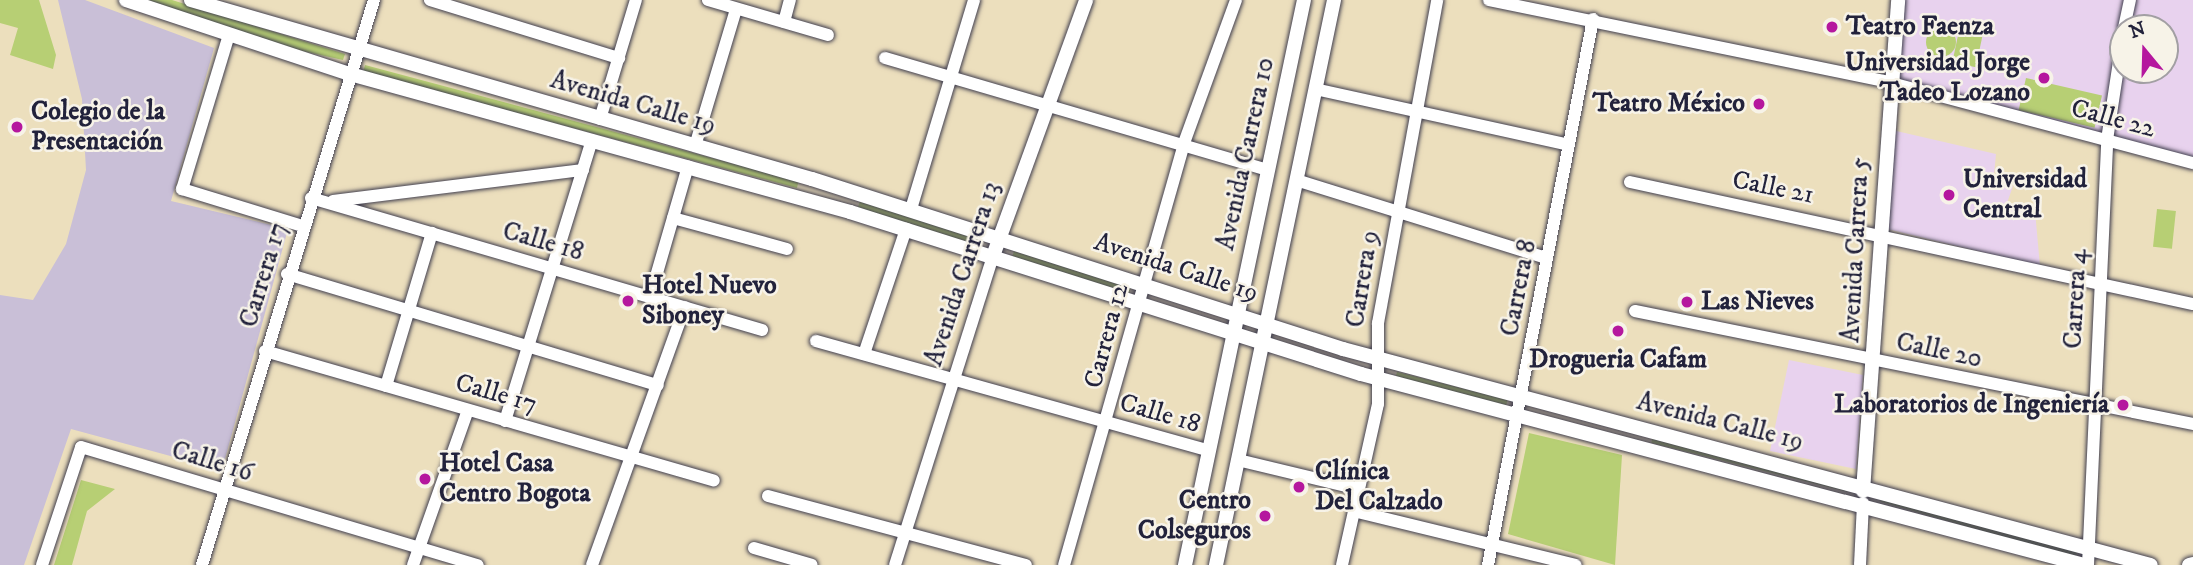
<!DOCTYPE html>
<meta charset="utf-8">
<style>
body{margin:0}
#map{position:relative;width:2193px;height:565px;overflow:hidden;background:#ecdfbd;font-family:"IM FELL DW Pica",serif}
div>[style]{position:absolute}
.built>*{inset:0;background:#e8d2ee}
.industrial>*{inset:0;background:#c9bfd7}
.green>*{inset:0;background:#b7cf74;transform-origin:0 0}
.round{border-radius:50%}
.roads{filter:drop-shadow(0 0 2px #403e4e) drop-shadow(0 0 2px #403e4e)}
.minor>*{height:12px;margin:-6px;padding:0 6px;transform-origin:6px;border-radius:6px;background:#fff}
.major>*{height:14px;margin:-7px;padding:0 7px;transform-origin:7px;border-radius:7px;background:#fff}
.dots>*{width:19px;height:19px;translate:-50% -50%;box-sizing:border-box;border:4px solid #f7f3e8;border-radius:50%}
span{translate:-50% -50%;white-space:nowrap;text-align:center;line-height:1.15;-webkit-text-stroke:5px #f7f3e8;paint-order:stroke}
.poi-label{font-size:26px;color:#22223b;font-weight:700}
.left{translate:0 -50%;text-align:left}
.right{translate:-100% -50%;text-align:right}
.street-label{font-size:26px;color:#22223b}
.north{position:absolute;left:2109px;top:14px;width:70px;height:70px;box-sizing:border-box;background:#f7f3e8;border:2px solid #a29fa3;border-radius:50%;rotate:341deg;font-size:19px;font-weight:700;line-height:28px;text-align:center;color:#22223b}
.north::after{content:'';display:block;margin:auto;width:24px;height:32px;background:#b5179e;clip-path:polygon(50% 0,100% 100%,50% 72%,0 100%)}
</style>
<div id="map">
<div class="built">
<i style="clip-path:polygon(evenodd,1905px 0,2193px 0,2193px 158px,1895px 80px,1905px 0,2123px 28px,2165px 28px,2165px 70px,2123px 70px,2123px 28px)"></i>
<i style="clip-path:polygon(1892px 130px,1996px 154px,1993px 185px,2013px 186px,2007px 203px,2035px 211px,2040px 266px,1887px 229px)"></i>
<i style="clip-path:polygon(1789px 360px,1863px 375px,1856px 469px,1770px 451px)"></i>
</div>
<div class="industrial">
<i style="clip-path:polygon(58px 0,85px 0,214px 48px,171px 201px,288px 229px,222px 470px,71px 429px,24px 565px,0 565px,0 295px,33px 300px,66px 244px,86px 170px,82px 99px)"></i>
</div>
<div class="green">
<i style="clip-path:polygon(0 0,39px 0,56px 55px,53px 69px,10px 55px,18px 28px,0 23px)"></i>
<i style="clip-path:polygon(144px 0,172px 0,345px 54px,343px 60px,266px 43px)"></i>
<i style="left:1960px;top:26px;width:24px;height:37px;rotate:12deg"></i>
<i class="round" style="left:1926px;top:27px;width:30px;height:30px"></i>
<i style="left:365px;top:65px;width:449px;height:7px;rotate:15deg"></i>
<i style="left:2026px;top:78px;width:78px;height:33px;rotate:13deg"></i>
<i style="left:860px;top:201px;width:126px;height:7px;rotate:18deg"></i>
<i style="left:2157px;top:209px;width:19px;height:38px;rotate:6deg"></i>
<i style="clip-path:polygon(1014px 251px,1131px 288px,1129px 293px,1012px 258px)"></i>
<i style="left:1397px;top:372px;width:114px;height:7px;rotate:14deg"></i>
<i style="clip-path:polygon(1529px 433px,1622px 455px,1615px 565px,1508px 534px)"></i>
<i style="left:1653px;top:436px;width:202px;height:7px;rotate:14deg"></i>
<i style="clip-path:polygon(81px 480px,115px 489px,87px 511px,72px 565px,54px 565px)"></i>
<i style="left:1883px;top:493px;width:203px;height:9px;rotate:16deg"></i>
</div>
<div class="roads">
<div class="minor">
<i style="left:430px;top:0;width:198px;rotate:17.1deg"></i>
<i style="left:708px;top:0;width:125px;rotate:16.3deg"></i>
<i style="left:1489px;top:0;width:403px;rotate:11.6deg"></i>
<i style="left:1884px;top:81px;width:320px;rotate:14.9deg"></i>
<i style="left:784px;top:22px;width:23px;rotate:-75deg"></i>
<i style="left:2124px;top:28px;width:29px;rotate:-78deg"></i>
<i style="left:228px;top:38px;width:158px;rotate:106.9deg"></i>
<i style="left:182px;top:189px;width:126px;rotate:17.1deg"></i>
<i style="left:885px;top:58px;width:399px;rotate:16.3deg"></i>
<i style="left:1315px;top:89px;width:260px;rotate:12.4deg"></i>
<i style="left:600px;top:119px;width:124px;rotate:-73.2deg"></i>
<i style="left:695px;top:146px;width:143px;rotate:-73.3deg"></i>
<i style="left:1296px;top:180px;width:263px;rotate:17.3deg"></i>
<i style="left:1630px;top:182px;width:576px;rotate:12.23deg"></i>
<i style="left:311px;top:198px;width:470px;rotate:16.3deg"></i>
<i style="left:333px;top:201px;width:252px;rotate:-7.1deg"></i>
<i style="left:911px;top:209px;width:218px;rotate:-73.2deg"></i>
<i style="left:673px;top:218px;width:118px;rotate:15.2deg"></i>
<i style="left:287px;top:274px;width:387px;rotate:16.7deg"></i>
<i style="left:650px;top:297px;width:136px;rotate:-73.8deg"></i>
<i style="left:1635px;top:311px;width:569px;rotate:11.45deg"></i>
<i style="left:816px;top:341px;width:408px;rotate:15.6deg"></i>
<i style="left:265px;top:351px;width:467px;rotate:16.1deg"></i>
<i style="left:864px;top:354px;width:132px;rotate:-71.4deg"></i>
<i style="left:386px;top:386px;width:160px;rotate:-73.3deg"></i>
<i style="left:505px;top:421px;width:294px;rotate:-72.8deg"></i>
<i style="left:81px;top:447px;width:414px;rotate:16.6deg"></i>
<i style="left:1238px;top:460px;width:124px;rotate:13.5deg"></i>
<i style="left:768px;top:496px;width:267px;rotate:15deg"></i>
<i style="left:1354px;top:511px;width:228px;rotate:13.7deg"></i>
<i style="left:754px;top:548px;width:60px;rotate:16.3deg"></i>
<i style="left:42px;top:565px;width:124px;rotate:-71.7deg"></i>
<i style="left:202px;top:565px;width:591px;rotate:-73.07deg"></i>
<i style="left:413px;top:565px;width:164px;rotate:-70.5deg"></i>
<i style="left:592px;top:565px;width:274px;rotate:-70.2deg"></i>
<i style="left:895px;top:565px;width:324px;rotate:-72.4deg"></i>
<i style="left:1064px;top:565px;width:439px;rotate:-74.1deg"></i>
<i style="left:1184px;top:143px;width:152px;rotate:-70deg"></i>
<i style="left:1342px;top:565px;width:165px;rotate:-77.4deg"></i>
<i style="left:1378px;top:404px;width:81px;rotate:-90deg"></i>
<i style="left:1378px;top:323px;width:328px;rotate:-79.6deg"></i>
<i style="left:1488px;top:565px;width:556px;rotate:-79.11deg"></i>
<i style="left:1860px;top:565px;width:62px;rotate:-87.2deg"></i>
<i style="left:2088px;top:565px;width:425px;rotate:-87.4deg"></i>
<i style="left:2107px;top:140px;width:105px;rotate:-81.3deg"></i>
</div>
<div class="major">
<i style="left:126px;top:0;width:236px;rotate:18.3deg"></i>
<i style="left:350px;top:74px;width:519px;rotate:15.43deg"></i>
<i style="left:850px;top:212px;width:536px;rotate:17.59deg"></i>
<i style="left:1361px;top:374px;width:748px;rotate:14.8deg"></i>
<i style="left:191px;top:0;width:646px;rotate:16.08deg"></i>
<i style="left:812px;top:179px;width:558px;rotate:17.75deg"></i>
<i style="left:1343px;top:349px;width:836px;rotate:14.97deg"></i>
<i style="left:993px;top:256px;width:272px;rotate:-70deg"></i>
<i style="left:1863px;top:491px;width:492px;rotate:-85.9deg"></i>
<i style="left:1185px;top:565px;width:577px;rotate:-78.11deg"></i>
<i style="left:1216px;top:565px;width:577px;rotate:-78.2deg"></i>
<i style="left:2189px;top:565px;width:4px;rotate:-14deg"></i>
</div>
</div>
<div class="dots">
<i style="left:1832px;top:27px;background:#b5179e"></i>
<i style="left:2044px;top:78px;background:#b5179e"></i>
<i style="left:1759px;top:104px;background:#b5179e"></i>
<i style="left:17px;top:127px;background:#b5179e"></i>
<i style="left:1949px;top:195px;background:#b5179e"></i>
<i style="left:628px;top:301px;background:#b5179e"></i>
<i style="left:1687px;top:302px;background:#b5179e"></i>
<i style="left:1618px;top:331px;background:#b5179e"></i>
<i style="left:2123px;top:405px;background:#b5179e"></i>
<i style="left:425px;top:479px;background:#b5179e"></i>
<i style="left:1299px;top:487px;background:#b5179e"></i>
<i style="left:1265px;top:516px;background:#b5179e"></i>
</div>
<div class="poi-label">
<span class="left" style="left:1846px;top:27px">Teatro Faenza</span>
<span class="right" style="left:2030px;top:78px">Universidad Jorge<br>Tadeo Lozano</span>
<span class="right" style="left:1745px;top:104px">Teatro México</span>
<span class="left" style="left:31px;top:127px">Colegio de la<br>Presentación</span>
<span class="left" style="left:1963px;top:195px">Universidad<br>Central</span>
<span class="left" style="left:642px;top:301px">Hotel Nuevo<br>Siboney</span>
<span class="left" style="left:1701px;top:302px">Las Nieves</span>
<span style="left:1618px;top:360px">Drogueria Cafam</span>
<span class="right" style="left:2109px;top:405px">Laboratorios de Ingeniería</span>
<span class="left" style="left:439px;top:479px">Hotel Casa<br>Centro Bogota</span>
<span class="left" style="left:1315px;top:487px">Clínica<br>Del Calzado</span>
<span class="right" style="left:1251px;top:516px">Centro<br>Colseguros</span>
</div>
<div class="street-label">
<span style="left:633px;top:103px;rotate:16deg">Avenida Calle 19</span>
<span style="left:2113px;top:119px;rotate:15deg">Calle 22</span>
<span style="left:1246px;top:154px;rotate:-78deg">Avenida Carrera 10</span>
<span style="left:1773px;top:188px;rotate:11deg">Calle 21</span>
<span style="left:543px;top:242px;rotate:16deg">Calle 18</span>
<span style="left:1856px;top:250px;rotate:-87deg">Avenida Carrera 5</span>
<span style="left:1176px;top:268px;rotate:18deg">Avenida Calle 19</span>
<span style="left:963px;top:274px;rotate:-72deg">Avenida Carrera 13</span>
<span style="left:264px;top:275px;rotate:-73deg">Carrera 17</span>
<span style="left:1363px;top:279px;rotate:-81deg">Carrera 9</span>
<span style="left:1519px;top:288px;rotate:-79deg">Carrera 8</span>
<span style="left:2076px;top:299px;rotate:-87deg">Carrera 4</span>
<span style="left:1107px;top:336px;rotate:-75deg">Carrera 12</span>
<span style="left:1939px;top:351px;rotate:12deg">Calle 20</span>
<span style="left:496px;top:394px;rotate:16deg">Calle 17</span>
<span style="left:1160px;top:414px;rotate:16deg">Calle 18</span>
<span style="left:1720px;top:422px;rotate:14deg">Avenida Calle 19</span>
<span style="left:212px;top:462px;rotate:17deg">Calle 16</span>
</div>
<div class="north">N</div>
</div>
